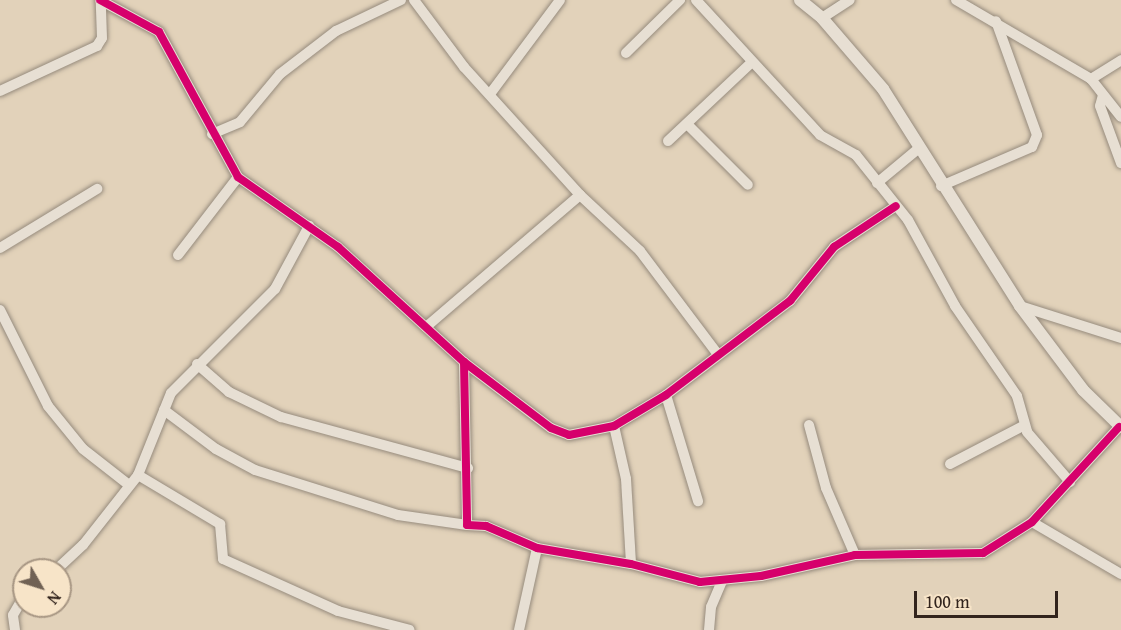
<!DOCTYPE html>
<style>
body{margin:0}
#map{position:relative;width:1121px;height:630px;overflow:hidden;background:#e2d2ba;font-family:"Gentium Book Plus",serif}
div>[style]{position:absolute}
.roads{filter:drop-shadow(0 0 2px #968b7d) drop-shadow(0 0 2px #968b7d)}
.minor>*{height:10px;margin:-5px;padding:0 5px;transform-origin:5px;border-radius:5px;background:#e7dfd3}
.tertiary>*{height:12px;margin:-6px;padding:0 6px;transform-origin:6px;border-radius:6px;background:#e7dfd3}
.cycleway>*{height:8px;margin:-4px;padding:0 4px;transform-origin:4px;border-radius:4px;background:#d6006c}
span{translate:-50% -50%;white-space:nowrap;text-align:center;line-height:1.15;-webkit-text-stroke:6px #f7e4c8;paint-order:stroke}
.north{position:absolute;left:12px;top:558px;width:60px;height:60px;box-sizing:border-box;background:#f7e4c8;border:2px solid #a89784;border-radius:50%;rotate:129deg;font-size:16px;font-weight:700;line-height:24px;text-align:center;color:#32241d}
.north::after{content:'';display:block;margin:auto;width:21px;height:27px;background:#706154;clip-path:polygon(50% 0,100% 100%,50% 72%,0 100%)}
.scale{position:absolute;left:914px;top:591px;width:144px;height:27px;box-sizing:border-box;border:3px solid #32241d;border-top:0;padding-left:8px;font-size:18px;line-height:21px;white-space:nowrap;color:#32241d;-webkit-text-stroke:4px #f7e4c8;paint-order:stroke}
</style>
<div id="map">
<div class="roads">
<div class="minor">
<i style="left:100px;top:0;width:67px;rotate:28.5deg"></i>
<i style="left:159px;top:32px;width:165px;rotate:61.4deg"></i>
<i style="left:238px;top:177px;width:122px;rotate:35deg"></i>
<i style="left:338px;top:247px;width:171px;rotate:42.4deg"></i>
<i style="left:464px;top:362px;width:109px;rotate:37.2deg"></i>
<i style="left:551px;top:428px;width:19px;rotate:21deg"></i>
<i style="left:569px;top:435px;width:46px;rotate:-11.3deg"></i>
<i style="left:614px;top:426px;width:61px;rotate:-30.8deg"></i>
<i style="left:666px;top:395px;width:156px;rotate:-37.2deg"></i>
<i style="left:790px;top:301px;width:70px;rotate:-50.8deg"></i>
<i style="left:834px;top:247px;width:74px;rotate:-33.5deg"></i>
<i style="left:414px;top:0;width:84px;rotate:53.3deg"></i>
<i style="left:464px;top:67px;width:173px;rotate:47.8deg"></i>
<i style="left:580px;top:195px;width:82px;rotate:43deg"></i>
<i style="left:640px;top:251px;width:128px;rotate:53deg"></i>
<i style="left:696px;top:0;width:183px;rotate:47.4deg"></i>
<i style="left:820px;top:135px;width:41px;rotate:29.1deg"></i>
<i style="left:856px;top:155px;width:83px;rotate:51.3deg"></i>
<i style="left:908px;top:220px;width:98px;rotate:61.3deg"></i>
<i style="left:955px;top:306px;width:109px;rotate:55.4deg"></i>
<i style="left:1017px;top:396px;width:37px;rotate:74deg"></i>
<i style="left:1027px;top:432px;width:66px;rotate:49.3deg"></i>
<i style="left:956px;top:0;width:156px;rotate:30.3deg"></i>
<i style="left:1091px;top:79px;width:48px;rotate:51.7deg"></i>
<i style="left:822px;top:18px;width:33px;rotate:-33deg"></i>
<i style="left:626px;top:53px;width:76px;rotate:-44.5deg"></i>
<i style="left:1091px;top:79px;width:36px;rotate:-32deg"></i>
<i style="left:0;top:91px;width:107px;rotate:-24.9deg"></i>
<i style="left:97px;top:46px;width:9px;rotate:-58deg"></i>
<i style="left:102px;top:38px;width:36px;rotate:-92deg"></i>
<i style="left:490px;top:94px;width:117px;rotate:-53.3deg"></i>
<i style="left:1103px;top:95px;width:11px;rotate:105deg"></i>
<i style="left:1100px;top:106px;width:61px;rotate:69.8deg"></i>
<i style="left:687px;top:124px;width:86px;rotate:45deg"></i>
<i style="left:212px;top:134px;width:30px;rotate:-23deg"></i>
<i style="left:240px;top:122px;width:62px;rotate:-50.2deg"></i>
<i style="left:280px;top:74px;width:71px;rotate:-37.5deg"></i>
<i style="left:336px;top:31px;width:72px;rotate:-25.5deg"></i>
<i style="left:668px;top:141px;width:114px;rotate:-43.2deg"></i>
<i style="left:877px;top:183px;width:53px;rotate:-39.7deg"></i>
<i style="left:941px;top:186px;width:99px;rotate:-23.2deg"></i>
<i style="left:1032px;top:147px;width:13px;rotate:-67deg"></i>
<i style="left:1037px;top:135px;width:121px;rotate:-109.8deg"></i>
<i style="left:0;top:248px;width:114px;rotate:-31.3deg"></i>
<i style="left:178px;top:255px;width:98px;rotate:-52.4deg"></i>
<i style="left:1020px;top:306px;width:106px;rotate:17.6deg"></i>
<i style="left:0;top:310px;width:107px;rotate:63.4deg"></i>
<i style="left:48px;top:406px;width:55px;rotate:50.9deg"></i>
<i style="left:83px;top:449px;width:58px;rotate:38deg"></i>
<i style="left:426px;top:327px;width:203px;rotate:-40.6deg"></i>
<i style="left:464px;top:362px;width:163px;rotate:88.9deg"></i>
<i style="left:467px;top:525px;width:19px;rotate:3deg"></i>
<i style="left:486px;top:526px;width:56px;rotate:23.3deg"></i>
<i style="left:537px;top:548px;width:95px;rotate:9.7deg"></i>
<i style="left:631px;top:564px;width:71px;rotate:14.6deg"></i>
<i style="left:700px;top:582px;width:61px;rotate:-5.6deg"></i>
<i style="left:761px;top:576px;width:96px;rotate:-12.6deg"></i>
<i style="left:855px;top:555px;width:128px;rotate:-0.9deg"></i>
<i style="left:983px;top:553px;width:58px;rotate:-32.3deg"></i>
<i style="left:1032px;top:522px;width:129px;rotate:-47.5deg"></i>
<i style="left:197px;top:364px;width:43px;rotate:41.2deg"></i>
<i style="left:229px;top:392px;width:58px;rotate:25.7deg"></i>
<i style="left:281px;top:417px;width:194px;rotate:15.3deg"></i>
<i style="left:666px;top:395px;width:111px;rotate:73.2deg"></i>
<i style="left:164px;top:410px;width:65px;rotate:36.9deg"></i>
<i style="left:216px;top:449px;width:44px;rotate:28.3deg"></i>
<i style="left:255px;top:470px;width:150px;rotate:17.5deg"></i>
<i style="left:398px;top:515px;width:70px;rotate:8.2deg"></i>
<i style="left:809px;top:425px;width:65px;rotate:74.9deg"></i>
<i style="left:826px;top:488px;width:73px;rotate:66.6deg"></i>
<i style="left:614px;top:426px;width:54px;rotate:77.2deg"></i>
<i style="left:626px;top:479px;width:85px;rotate:86.6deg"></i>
<i style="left:950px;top:464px;width:82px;rotate:-27.5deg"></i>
<i style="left:138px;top:475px;width:96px;rotate:30.9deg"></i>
<i style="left:220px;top:524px;width:35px;rotate:85deg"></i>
<i style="left:223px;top:559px;width:126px;rotate:24.3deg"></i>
<i style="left:338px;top:611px;width:74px;rotate:14.8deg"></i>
<i style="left:1032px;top:522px;width:103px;rotate:30.3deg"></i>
<i style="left:56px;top:570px;width:37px;rotate:-43deg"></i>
<i style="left:83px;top:545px;width:89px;rotate:-51.8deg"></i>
<i style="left:138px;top:475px;width:88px;rotate:-68.1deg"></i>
<i style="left:171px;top:393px;width:147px;rotate:-45deg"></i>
<i style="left:275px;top:289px;width:72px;rotate:-61.6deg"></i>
<i style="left:15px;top:630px;width:15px;rotate:-98deg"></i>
<i style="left:13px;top:615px;width:22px;rotate:-60deg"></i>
<i style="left:519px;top:630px;width:84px;rotate:-77.6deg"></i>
<i style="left:709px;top:630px;width:23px;rotate:-85deg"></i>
<i style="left:711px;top:607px;width:28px;rotate:-67deg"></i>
</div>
<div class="tertiary">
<i style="left:800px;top:0;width:28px;rotate:39deg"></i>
<i style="left:822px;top:18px;width:94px;rotate:49.3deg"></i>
<i style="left:883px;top:89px;width:257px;rotate:57.7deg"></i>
<i style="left:1020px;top:306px;width:105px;rotate:53.1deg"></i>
<i style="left:1083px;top:390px;width:53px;rotate:44.2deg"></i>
</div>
</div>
<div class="cycleway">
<i style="left:100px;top:0;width:67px;rotate:28.5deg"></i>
<i style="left:159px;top:32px;width:165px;rotate:61.4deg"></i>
<i style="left:238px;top:177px;width:122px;rotate:35deg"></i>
<i style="left:338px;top:247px;width:171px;rotate:42.4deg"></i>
<i style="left:464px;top:362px;width:109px;rotate:37.2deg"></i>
<i style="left:551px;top:428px;width:19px;rotate:21deg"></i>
<i style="left:569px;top:435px;width:46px;rotate:-11.3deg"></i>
<i style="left:614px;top:426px;width:61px;rotate:-30.8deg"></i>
<i style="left:666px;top:395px;width:156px;rotate:-37.2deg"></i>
<i style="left:790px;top:301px;width:70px;rotate:-50.8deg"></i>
<i style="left:834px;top:247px;width:74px;rotate:-33.5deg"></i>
<i style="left:464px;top:362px;width:163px;rotate:88.9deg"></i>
<i style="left:467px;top:525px;width:19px;rotate:3deg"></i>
<i style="left:486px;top:526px;width:56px;rotate:23.3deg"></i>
<i style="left:537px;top:548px;width:95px;rotate:9.7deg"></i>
<i style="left:631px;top:564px;width:71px;rotate:14.6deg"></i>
<i style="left:700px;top:582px;width:61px;rotate:-5.6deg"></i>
<i style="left:761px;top:576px;width:96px;rotate:-12.6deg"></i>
<i style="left:855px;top:555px;width:128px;rotate:-0.9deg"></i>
<i style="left:983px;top:553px;width:58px;rotate:-32.3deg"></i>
<i style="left:1032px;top:522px;width:129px;rotate:-47.5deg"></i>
</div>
<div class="north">N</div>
<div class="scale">100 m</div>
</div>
